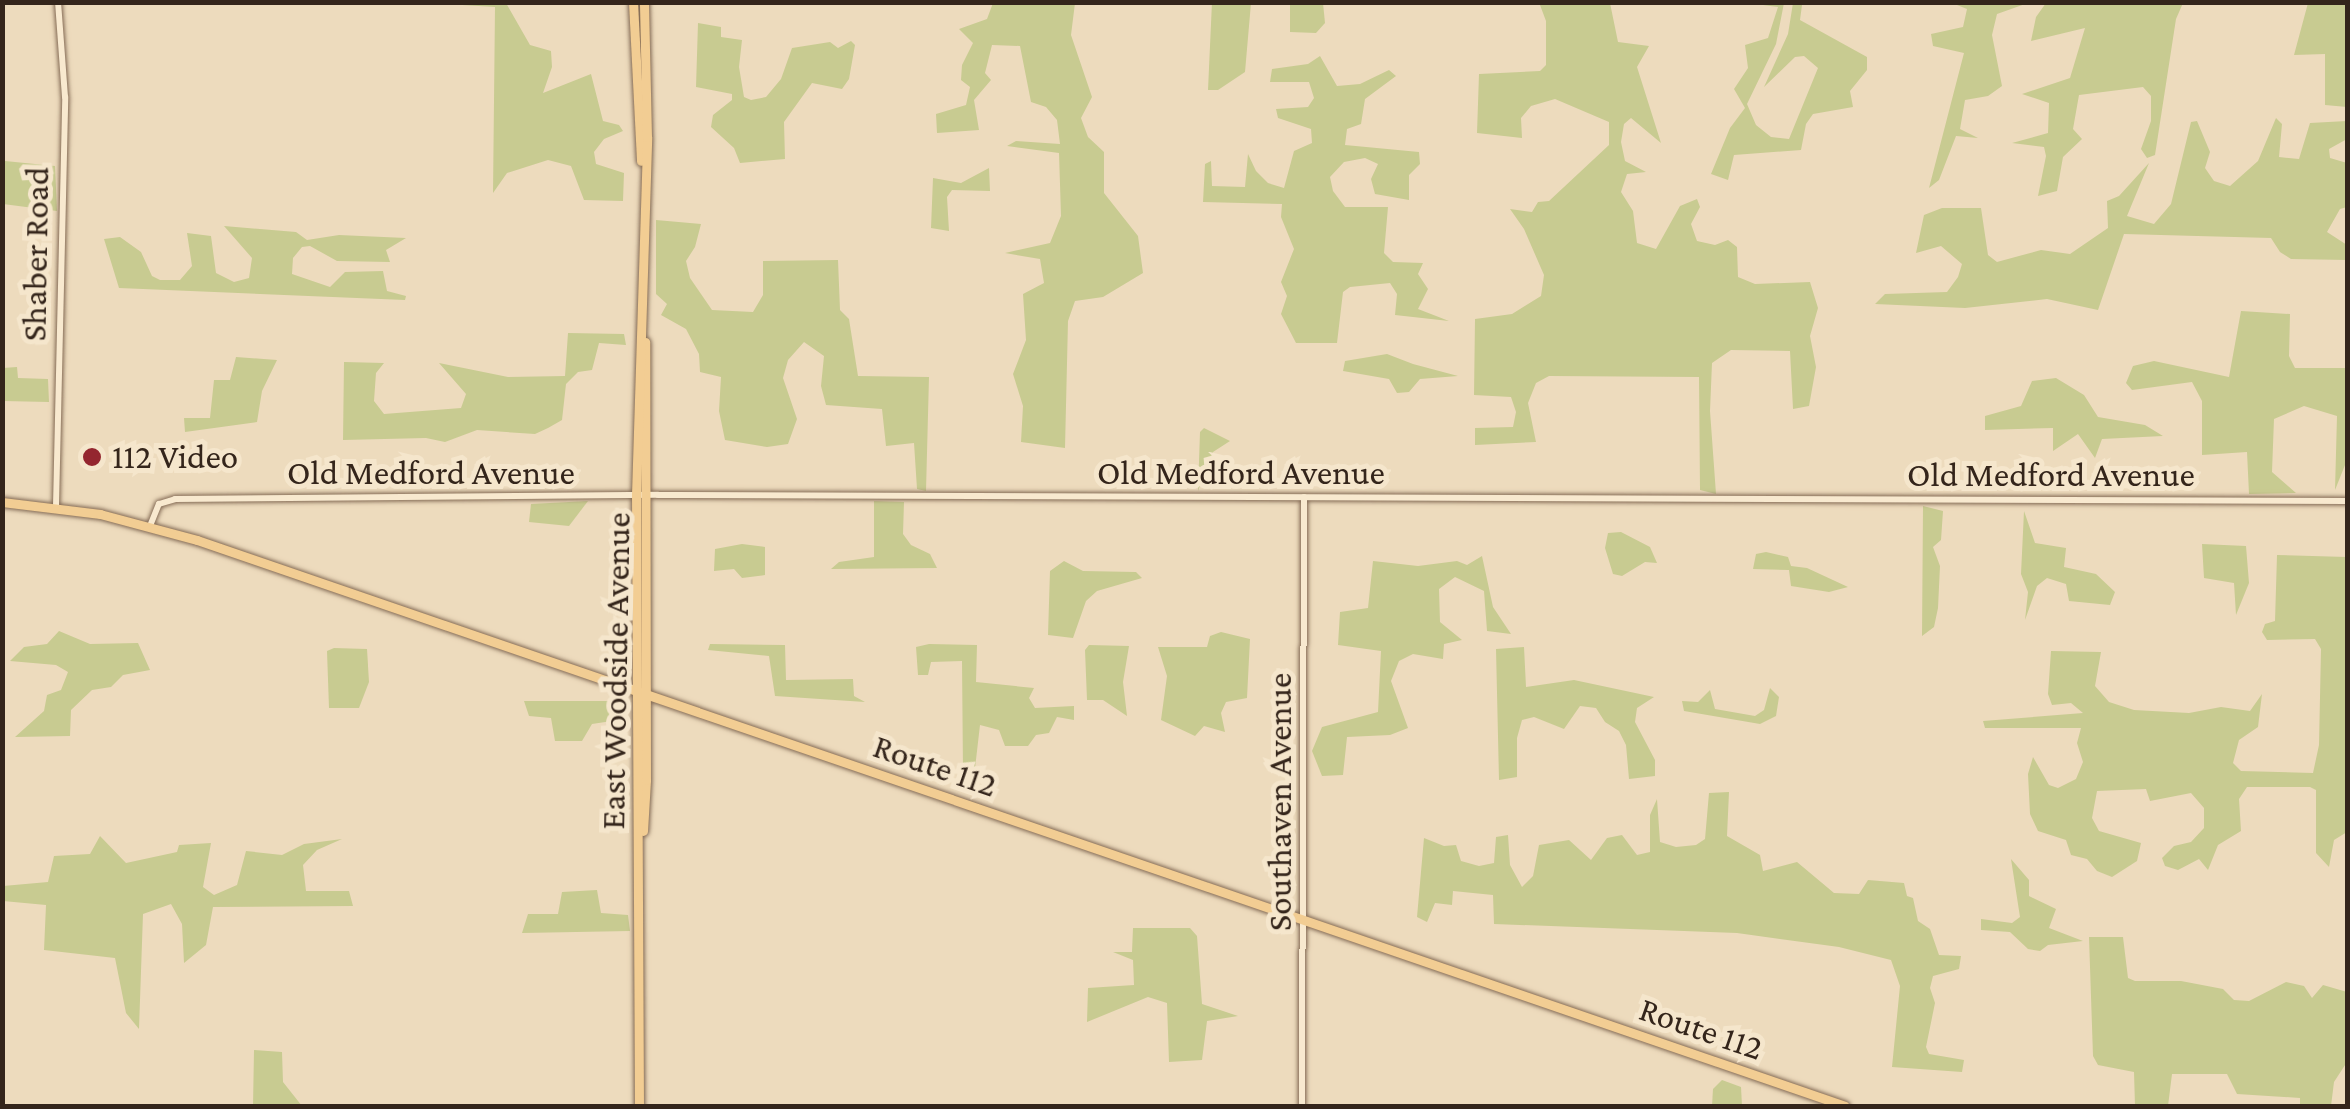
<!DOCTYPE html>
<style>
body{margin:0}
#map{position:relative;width:2350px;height:1109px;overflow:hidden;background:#eddbbd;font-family:"Crimson Pro",serif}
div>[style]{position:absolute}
.green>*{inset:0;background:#c8cb91}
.roads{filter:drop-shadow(0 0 2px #856c56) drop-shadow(0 0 2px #856c56)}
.minor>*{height:6px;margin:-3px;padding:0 3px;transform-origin:3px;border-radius:3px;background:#f8e9cf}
.major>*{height:9px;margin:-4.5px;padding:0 4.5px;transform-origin:4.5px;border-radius:4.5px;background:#f2cd93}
.dots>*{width:28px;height:28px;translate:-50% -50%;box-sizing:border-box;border:5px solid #f5e6cc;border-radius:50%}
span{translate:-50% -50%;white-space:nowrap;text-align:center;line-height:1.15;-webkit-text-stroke:10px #f5e6cc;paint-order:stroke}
.street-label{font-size:35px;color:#34251b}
.poi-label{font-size:35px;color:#34251b}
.left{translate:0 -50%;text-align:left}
.frame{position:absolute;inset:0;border:5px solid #34251b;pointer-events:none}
</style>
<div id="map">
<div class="green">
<i style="clip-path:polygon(1212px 2px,1251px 3px,1245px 72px,1218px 90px,1208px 90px)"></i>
<i style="clip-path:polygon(2094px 2px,2183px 3px,2176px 19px,2155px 155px,2147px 158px,2141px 149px,2151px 121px,2151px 96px,2143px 87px,2079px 95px,2073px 129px,2082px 139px,2063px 157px,2057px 191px,2038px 196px,2046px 156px,2044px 147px,2012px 143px,2048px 133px,2049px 103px,2022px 94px,2070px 78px,2085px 28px,2031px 41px,2036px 17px,2046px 3px)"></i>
<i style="clip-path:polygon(506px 3px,530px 45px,551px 51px,552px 67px,543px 93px,591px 74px,603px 121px,619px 125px,623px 131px,604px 139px,594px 152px,596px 164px,624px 173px,623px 201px,584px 200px,571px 166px,548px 160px,507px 173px,493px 193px,495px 7px,429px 3px)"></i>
<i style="clip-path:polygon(993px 3px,1075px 3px,1071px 35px,1092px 97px,1081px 118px,1088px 137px,1104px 152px,1104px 193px,1138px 236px,1143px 273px,1103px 297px,1075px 301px,1068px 321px,1065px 448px,1021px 442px,1023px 406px,1013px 374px,1026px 340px,1023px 294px,1044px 283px,1040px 259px,1005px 253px,1050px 243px,1061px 216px,1059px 153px,1007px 146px,1016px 141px,1060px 144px,1057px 120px,1046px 107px,1031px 102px,1020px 46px,992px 45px,985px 73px,991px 80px,974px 100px,979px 130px,937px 133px,936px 114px,966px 105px,970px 87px,961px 80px,962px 65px,973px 43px,959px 29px,987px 19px)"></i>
<i style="clip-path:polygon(1290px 3px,1323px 3px,1325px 23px,1316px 33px,1290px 32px)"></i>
<i style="clip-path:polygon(1492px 3px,1610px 3px,1618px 42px,1649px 46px,1637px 67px,1661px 143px,1631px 118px,1624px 124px,1621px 142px,1625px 161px,1646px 172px,1627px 174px,1621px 192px,1633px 211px,1637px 243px,1656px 249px,1680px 206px,1697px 199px,1700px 207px,1691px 224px,1697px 241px,1715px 245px,1728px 240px,1737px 247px,1738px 277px,1755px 284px,1810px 282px,1818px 308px,1810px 336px,1816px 367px,1809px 406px,1793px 409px,1790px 351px,1731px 350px,1712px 363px,1710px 411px,1716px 494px,1700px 490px,1699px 377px,1549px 376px,1536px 383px,1528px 403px,1536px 442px,1475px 445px,1475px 428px,1513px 427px,1516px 412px,1511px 397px,1474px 395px,1475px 319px,1512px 314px,1541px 296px,1544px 275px,1524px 229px,1510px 209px,1532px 212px,1538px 202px,1549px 201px,1609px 145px,1609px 122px,1555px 99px,1531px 106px,1521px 118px,1522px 138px,1477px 133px,1479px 74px,1540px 71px,1546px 65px,1546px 21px,1540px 5px)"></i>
<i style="clip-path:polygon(1748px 3px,1784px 3px,1776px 44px,1747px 104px,1756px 125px,1771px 137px,1789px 139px,1818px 68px,1804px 56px,1795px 57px,1764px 87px,1788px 34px,1793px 3px,1812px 3px,1802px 5px,1800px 20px,1867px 57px,1867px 70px,1850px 91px,1853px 107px,1813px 114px,1806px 124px,1801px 150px,1734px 155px,1728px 180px,1711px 174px,1730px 128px,1745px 108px,1734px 89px,1748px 68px,1745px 45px,1768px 38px,1778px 7px)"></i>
<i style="clip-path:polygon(1952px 3px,2028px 3px,1997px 14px,1992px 35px,2002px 86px,1988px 96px,1965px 100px,1960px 129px,1978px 138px,1956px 136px,1939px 180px,1929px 188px,1964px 53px,1933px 46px,1931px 34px,1963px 27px,1967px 9px)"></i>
<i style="clip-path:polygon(2308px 3px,2347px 3px,2347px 107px,2325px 105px,2325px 54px,2294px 55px)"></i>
<i style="clip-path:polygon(698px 23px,721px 27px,721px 37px,742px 40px,739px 67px,744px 97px,751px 100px,766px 97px,781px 79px,792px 48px,830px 42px,838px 48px,851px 41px,855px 45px,849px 79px,842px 89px,812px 83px,784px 122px,785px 159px,740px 163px,734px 148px,711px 127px,713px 115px,732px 100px,732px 94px,696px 87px)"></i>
<i style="clip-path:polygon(1320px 56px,1337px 86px,1360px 84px,1389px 70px,1396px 76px,1365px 99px,1361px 124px,1347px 129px,1345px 145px,1419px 152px,1420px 164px,1409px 175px,1409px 200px,1375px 194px,1371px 179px,1378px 164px,1365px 158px,1344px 162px,1330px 177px,1333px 191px,1345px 207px,1388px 207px,1384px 253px,1393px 262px,1423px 263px,1418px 274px,1428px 289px,1418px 309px,1449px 321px,1395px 315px,1397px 294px,1390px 283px,1350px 287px,1343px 292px,1337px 343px,1296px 343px,1281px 314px,1287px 296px,1281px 282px,1294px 249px,1281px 217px,1282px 204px,1203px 202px,1205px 164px,1211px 161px,1212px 186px,1245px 187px,1248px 154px,1256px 171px,1268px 183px,1284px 188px,1294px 151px,1312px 143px,1311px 129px,1278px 118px,1276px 109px,1308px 107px,1314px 98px,1309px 82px,1270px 82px,1272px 69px,1308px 64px)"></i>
<i style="clip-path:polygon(2276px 118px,2282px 124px,2279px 157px,2299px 159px,2310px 123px,2347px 121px,2347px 139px,2329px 149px,2330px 158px,2347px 163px,2347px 207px,2340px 209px,2327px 232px,2347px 245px,2347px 260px,2291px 259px,2280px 252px,2271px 238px,2124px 234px,2098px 310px,2047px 299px,1965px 308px,1875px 304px,1885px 294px,1947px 292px,1958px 277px,1962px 264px,1941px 246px,1916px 253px,1924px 215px,1942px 208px,1981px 208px,1988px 255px,1997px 262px,2041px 250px,2070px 254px,2108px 228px,2107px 201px,2119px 196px,2149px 163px,2127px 216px,2154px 224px,2171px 204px,2191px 122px,2197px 121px,2210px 152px,2205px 168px,2214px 181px,2230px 186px,2258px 161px)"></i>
<i style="clip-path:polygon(5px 161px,55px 166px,57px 211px,3px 204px)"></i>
<i style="clip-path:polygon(989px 168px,990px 191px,952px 190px,947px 197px,949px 231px,931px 228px,933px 178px,961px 183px)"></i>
<i style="clip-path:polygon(656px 220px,701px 224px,695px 247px,686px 261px,690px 278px,712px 310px,753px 312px,763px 295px,763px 261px,838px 260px,840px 310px,849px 319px,858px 376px,929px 377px,926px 491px,917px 489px,914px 443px,886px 446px,882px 409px,826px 405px,821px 386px,824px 356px,804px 342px,788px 360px,783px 378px,797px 419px,788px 444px,767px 447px,725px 440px,719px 411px,721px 377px,700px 372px,699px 354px,686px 329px,661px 315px,667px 304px,656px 294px)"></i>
<i style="clip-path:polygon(224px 226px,296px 232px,307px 240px,339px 235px,406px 238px,386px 250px,390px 262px,337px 261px,310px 246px,302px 247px,293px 258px,292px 274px,330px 287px,345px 272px,383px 271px,387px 291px,406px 296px,405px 300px,119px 288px,104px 239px,120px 237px,141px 252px,152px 276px,160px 280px,180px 280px,192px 266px,187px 233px,211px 236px,216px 273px,234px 282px,249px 278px,252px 258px)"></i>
<i style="clip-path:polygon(2241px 311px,2290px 314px,2289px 356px,2295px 368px,2347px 368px,2347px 460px,2335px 490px,2337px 416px,2304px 406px,2274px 419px,2272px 472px,2296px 493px,2249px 494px,2247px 452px,2202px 455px,2202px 401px,2192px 382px,2132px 390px,2126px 383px,2133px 366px,2154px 361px,2229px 377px)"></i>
<i style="clip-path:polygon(568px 333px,624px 334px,626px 345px,599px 343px,592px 370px,578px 372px,566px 384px,562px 420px,548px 428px,535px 434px,477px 430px,445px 442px,426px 438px,343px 440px,344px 362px,384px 363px,376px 373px,374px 401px,384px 414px,461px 408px,466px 394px,439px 363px,508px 377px,565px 376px)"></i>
<i style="clip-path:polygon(1387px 354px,1413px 364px,1458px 376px,1420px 379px,1409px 392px,1397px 393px,1389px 379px,1343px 371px,1345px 361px)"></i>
<i style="clip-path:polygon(236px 357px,277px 360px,262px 391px,257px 422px,185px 432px,184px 418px,210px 418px,214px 380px,230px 380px)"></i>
<i style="clip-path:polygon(17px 367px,18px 378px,48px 379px,49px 402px,3px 401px,3px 368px)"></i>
<i style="clip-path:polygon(2056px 378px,2084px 395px,2098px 417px,2145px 425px,2163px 436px,2102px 439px,2095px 458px,2078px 434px,2053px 451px,2053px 428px,1985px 430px,1985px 416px,2021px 406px,2032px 381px)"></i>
<i style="clip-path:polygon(1204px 428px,1230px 441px,1213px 452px,1198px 491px,1200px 432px)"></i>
<i style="clip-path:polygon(588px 501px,569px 526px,529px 522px,531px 504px)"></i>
<i style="clip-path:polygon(874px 501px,904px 502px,903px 534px,911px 545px,930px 554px,937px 568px,831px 569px,839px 562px,874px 557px)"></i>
<i style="clip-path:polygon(1923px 506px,1943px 511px,1941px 540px,1933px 547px,1940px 566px,1938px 608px,1934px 627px,1922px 636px)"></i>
<i style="clip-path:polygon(2024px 511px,2035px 543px,2066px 548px,2064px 567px,2096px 574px,2115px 592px,2110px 605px,2069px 601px,2066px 584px,2047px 578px,2037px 586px,2025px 620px,2028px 592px,2021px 574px)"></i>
<i style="clip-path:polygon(1621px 532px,1650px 547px,1657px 563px,1645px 562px,1622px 576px,1613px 574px,1605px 548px,1608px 533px)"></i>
<i style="clip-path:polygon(742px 544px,765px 547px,765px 575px,742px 578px,734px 569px,714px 571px,715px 549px)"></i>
<i style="clip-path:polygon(2202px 544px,2246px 546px,2249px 583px,2236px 615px,2234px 583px,2204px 578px)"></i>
<i style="clip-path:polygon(1766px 552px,1788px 557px,1791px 566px,1807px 568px,1848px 587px,1829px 592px,1791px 586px,1789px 570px,1753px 569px,1756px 554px)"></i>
<i style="clip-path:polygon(2277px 555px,2347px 557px,2347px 832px,2334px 840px,2329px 867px,2316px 853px,2316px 790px,2310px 787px,2247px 787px,2239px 799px,2241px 831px,2218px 845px,2208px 870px,2199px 859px,2178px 870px,2165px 866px,2162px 858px,2174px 846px,2191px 842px,2204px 828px,2204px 808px,2191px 793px,2150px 801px,2146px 789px,2097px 791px,2092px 818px,2099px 831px,2141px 843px,2137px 861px,2112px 877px,2097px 871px,2087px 859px,2071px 855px,2066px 840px,2038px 831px,2030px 814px,2028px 774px,2033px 757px,2049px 785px,2058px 788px,2076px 779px,2083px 762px,2077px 743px,2081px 728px,1985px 728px,1983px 721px,2083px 713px,2071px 703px,2052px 705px,2048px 694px,2051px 651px,2101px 652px,2095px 686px,2109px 702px,2134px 710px,2189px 713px,2221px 707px,2250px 711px,2262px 694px,2258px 727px,2239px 740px,2233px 763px,2241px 771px,2313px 773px,2319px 745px,2321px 649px,2315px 639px,2267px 640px,2262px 632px,2265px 624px,2275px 621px)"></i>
<i style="clip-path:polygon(1482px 556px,1493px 607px,1511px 634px,1487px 631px,1484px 591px,1455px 577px,1439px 589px,1440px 622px,1462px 640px,1444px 644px,1443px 659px,1413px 654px,1399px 661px,1391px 681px,1408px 728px,1390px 735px,1347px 737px,1343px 775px,1322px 776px,1312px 751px,1322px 727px,1378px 712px,1381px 651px,1338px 645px,1340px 612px,1368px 608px,1373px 561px,1418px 566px,1457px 561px,1467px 565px)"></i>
<i style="clip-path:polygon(1064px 561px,1083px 571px,1136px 572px,1142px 578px,1097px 591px,1086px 601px,1073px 638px,1048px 635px,1050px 571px)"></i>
<i style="clip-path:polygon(59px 631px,90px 644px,138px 643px,150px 670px,123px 675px,111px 687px,92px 690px,71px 710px,70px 736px,15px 737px,44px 711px,47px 695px,61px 690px,68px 672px,56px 665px,10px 661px,24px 647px,47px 644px)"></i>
<i style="clip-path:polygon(1221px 632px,1250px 639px,1247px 698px,1226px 702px,1221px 713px,1225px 732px,1204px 726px,1195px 736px,1161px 720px,1167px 676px,1158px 647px,1207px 647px,1210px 636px)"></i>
<i style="clip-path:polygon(710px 644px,785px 645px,786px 680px,853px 679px,854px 696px,865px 702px,775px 696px,769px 656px,708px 650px)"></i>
<i style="clip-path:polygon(929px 644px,977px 645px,976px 682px,1034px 688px,1029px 698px,1035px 708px,1074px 706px,1074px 720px,1057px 717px,1049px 733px,1036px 735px,1028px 746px,1005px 746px,999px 730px,980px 725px,974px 777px,963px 771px,962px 661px,931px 662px,928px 675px,918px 675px,916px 647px)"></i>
<i style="clip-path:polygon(1089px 645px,1129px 646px,1123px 682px,1127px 716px,1103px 700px,1087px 700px,1085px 650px)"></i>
<i style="clip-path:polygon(1524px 647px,1526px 687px,1574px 680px,1654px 697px,1637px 708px,1635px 722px,1655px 760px,1655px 776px,1629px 779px,1626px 745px,1619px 731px,1605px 722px,1596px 708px,1580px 706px,1564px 729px,1534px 717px,1522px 720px,1517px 738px,1517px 777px,1499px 780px,1496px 649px)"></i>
<i style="clip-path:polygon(334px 648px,367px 649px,369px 682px,359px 708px,329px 708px,327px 651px)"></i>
<i style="clip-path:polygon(1770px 688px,1779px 697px,1776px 716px,1760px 724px,1684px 711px,1682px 701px,1698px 702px,1710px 690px,1715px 709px,1755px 716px,1764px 710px)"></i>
<i style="clip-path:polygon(524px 701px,607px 701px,621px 706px,625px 719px,592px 724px,582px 741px,555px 741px,551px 718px,529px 716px)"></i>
<i style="clip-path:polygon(1729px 792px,1727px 836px,1760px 855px,1763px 871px,1797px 862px,1834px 893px,1859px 894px,1868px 880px,1904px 883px,1907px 896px,1913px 898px,1918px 921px,1930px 929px,1939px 955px,1961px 956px,1959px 969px,1933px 976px,1930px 988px,1935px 1003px,1926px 1047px,1929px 1054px,1964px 1060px,1962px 1072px,1892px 1067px,1900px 986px,1891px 960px,1839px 947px,1737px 933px,1494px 924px,1493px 895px,1453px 891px,1452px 905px,1435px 903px,1427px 922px,1417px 917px,1424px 838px,1444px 846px,1456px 845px,1461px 861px,1479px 866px,1494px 863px,1496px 837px,1508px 835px,1510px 865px,1522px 887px,1533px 876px,1539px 845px,1569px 840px,1591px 860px,1607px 838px,1622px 835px,1637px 855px,1650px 852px,1650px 815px,1657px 799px,1660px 842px,1676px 847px,1696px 845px,1705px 839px,1709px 793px)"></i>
<i style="clip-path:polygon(100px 836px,126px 863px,177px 852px,179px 845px,211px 843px,203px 887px,214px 895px,237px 885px,246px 851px,282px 855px,304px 844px,342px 839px,317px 850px,303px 865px,306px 891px,349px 891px,353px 906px,213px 907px,206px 945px,184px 963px,182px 924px,171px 904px,143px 914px,139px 1029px,126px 1013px,115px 958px,44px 950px,46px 905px,3px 901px,3px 886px,48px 882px,54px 856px,90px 854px)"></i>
<i style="clip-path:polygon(2011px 859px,2029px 880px,2029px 896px,2056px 909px,2049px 928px,2083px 941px,2048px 945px,2040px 951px,2028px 949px,2010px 932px,1981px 930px,1981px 919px,2012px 923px,2020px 917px)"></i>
<i style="clip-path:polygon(597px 890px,601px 913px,628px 915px,630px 931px,522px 933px,528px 914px,558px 914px,562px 892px)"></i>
<i style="clip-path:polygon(1133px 928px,1190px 928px,1197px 936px,1202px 1004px,1238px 1016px,1207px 1021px,1202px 1060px,1169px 1062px,1167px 1003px,1148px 997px,1087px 1022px,1088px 988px,1134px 985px,1133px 960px,1113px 952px,1132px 952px)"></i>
<i style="clip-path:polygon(2089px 937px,2123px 937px,2128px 978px,2135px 981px,2181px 981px,2223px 989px,2234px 1000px,2249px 1001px,2286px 982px,2304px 986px,2312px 998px,2323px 985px,2347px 992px,2347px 1062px,2334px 1082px,2331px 1106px,2300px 1106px,2300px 1098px,2237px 1094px,2227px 1074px,2172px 1074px,2168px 1106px,2135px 1106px,2134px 1072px,2098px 1065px,2093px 1056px)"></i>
<i style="clip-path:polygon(254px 1050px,282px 1052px,283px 1082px,302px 1106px,253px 1106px)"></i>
<i style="clip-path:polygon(1722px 1080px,1741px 1087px,1742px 1106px,1712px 1106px,1713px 1089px)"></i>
</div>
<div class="roads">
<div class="minor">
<i style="left:56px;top:506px;width:409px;rotate:-88.7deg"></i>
<i style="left:65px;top:97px;width:95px;rotate:-94.2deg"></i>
<i style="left:150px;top:526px;width:24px;rotate:-68deg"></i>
<i style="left:159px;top:504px;width:17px;rotate:-17deg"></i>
<i style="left:175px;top:499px;width:483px;rotate:-0.5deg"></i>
<i style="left:658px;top:495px;width:1690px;rotate:0.2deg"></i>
<i style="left:1302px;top:1106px;width:609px;rotate:-89.81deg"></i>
</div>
<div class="major">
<i style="left:633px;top:2px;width:159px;rotate:87.1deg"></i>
<i style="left:2px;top:502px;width:99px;rotate:7deg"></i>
<i style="left:100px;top:514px;width:100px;rotate:15deg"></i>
<i style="left:197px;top:540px;width:1742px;rotate:18.95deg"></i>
<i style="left:643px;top:831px;width:51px;rotate:-86.6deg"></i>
<i style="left:646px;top:780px;width:438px;rotate:-90.1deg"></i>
<i style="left:639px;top:1106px;width:611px;rotate:-90.28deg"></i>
<i style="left:636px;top:495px;width:358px;rotate:-88.2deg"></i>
<i style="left:647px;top:137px;width:135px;rotate:-91.3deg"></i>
</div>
</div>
<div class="dots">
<i style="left:92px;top:457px;background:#94262f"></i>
</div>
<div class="street-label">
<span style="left:36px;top:254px;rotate:-89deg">Shaber Road</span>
<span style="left:431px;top:473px">Old Medford Avenue</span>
<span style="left:1241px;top:473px">Old Medford Avenue</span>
<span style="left:2051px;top:475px">Old Medford Avenue</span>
<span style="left:616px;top:671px;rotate:-89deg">East Woodside Avenue</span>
<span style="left:935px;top:766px;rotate:19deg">Route 112</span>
<span style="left:1280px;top:802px;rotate:-90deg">Southaven Avenue</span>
<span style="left:1701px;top:1029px;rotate:19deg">Route 112</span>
</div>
<div class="poi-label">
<span class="left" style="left:112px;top:457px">112 Video</span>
</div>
<div class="frame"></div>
</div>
